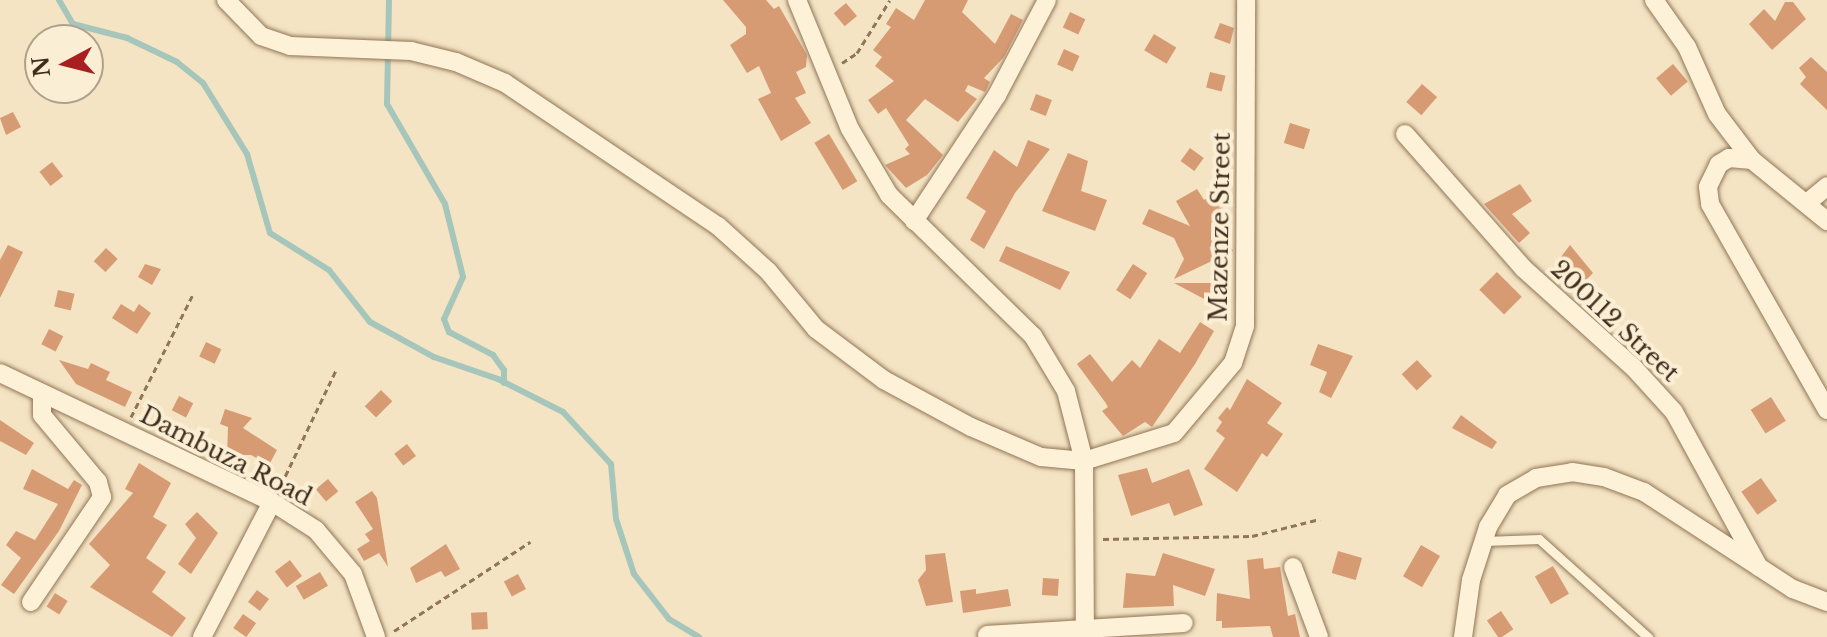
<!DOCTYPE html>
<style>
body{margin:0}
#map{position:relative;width:1827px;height:637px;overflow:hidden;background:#f4e4c3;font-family:"Libre Baskerville",serif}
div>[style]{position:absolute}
.stream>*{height:6px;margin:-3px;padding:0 3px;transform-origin:3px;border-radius:3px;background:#a6c6bc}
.building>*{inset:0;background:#d79b74;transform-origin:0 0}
.path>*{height:3px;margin-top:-1.5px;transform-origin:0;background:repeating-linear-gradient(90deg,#917557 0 6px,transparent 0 10px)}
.roads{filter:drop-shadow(0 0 2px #917557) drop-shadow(0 0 2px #917557)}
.lane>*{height:9px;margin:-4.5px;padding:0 4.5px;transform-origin:4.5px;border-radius:4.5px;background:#fdf1d8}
.street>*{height:18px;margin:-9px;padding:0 9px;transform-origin:9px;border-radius:9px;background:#fdf1d8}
span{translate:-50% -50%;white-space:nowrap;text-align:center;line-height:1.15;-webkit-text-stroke:8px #faeed4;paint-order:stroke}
.street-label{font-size:24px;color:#3f2d1d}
.north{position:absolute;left:24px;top:24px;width:80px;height:80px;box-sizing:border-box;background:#faeed4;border:2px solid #afa18b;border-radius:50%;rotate:263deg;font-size:22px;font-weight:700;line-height:32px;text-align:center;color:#3f2d1d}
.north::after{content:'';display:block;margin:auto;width:28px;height:36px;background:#a81f22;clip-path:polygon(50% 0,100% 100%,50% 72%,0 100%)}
</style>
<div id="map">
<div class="stream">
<i style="left:59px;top:0;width:28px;rotate:60deg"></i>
<i style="left:73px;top:24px;width:56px;rotate:14.5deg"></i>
<i style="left:127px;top:38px;width:55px;rotate:25.6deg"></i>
<i style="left:177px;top:62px;width:33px;rotate:39deg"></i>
<i style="left:203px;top:83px;width:84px;rotate:58.2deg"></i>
<i style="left:247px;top:154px;width:82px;rotate:73.8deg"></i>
<i style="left:270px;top:233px;width:70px;rotate:32.1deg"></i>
<i style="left:329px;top:270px;width:66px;rotate:51.7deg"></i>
<i style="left:370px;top:322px;width:73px;rotate:28.7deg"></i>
<i style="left:434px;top:357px;width:68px;rotate:19deg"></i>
<i style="left:498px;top:379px;width:73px;rotate:26.9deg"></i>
<i style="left:563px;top:412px;width:71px;rotate:47.3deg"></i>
<i style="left:611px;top:464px;width:55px;rotate:84.8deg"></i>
<i style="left:616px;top:519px;width:58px;rotate:71.9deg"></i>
<i style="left:634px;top:574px;width:57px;rotate:52.1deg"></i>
<i style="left:669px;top:619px;width:35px;rotate:31deg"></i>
<i style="left:389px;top:0;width:104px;rotate:91.1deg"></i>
<i style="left:387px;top:104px;width:116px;rotate:59.9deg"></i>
<i style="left:445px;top:204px;width:75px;rotate:76.1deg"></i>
<i style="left:463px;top:277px;width:46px;rotate:114.3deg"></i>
<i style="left:444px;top:319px;width:14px;rotate:69deg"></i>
<i style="left:449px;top:332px;width:50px;rotate:27.6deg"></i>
<i style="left:493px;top:355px;width:19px;rotate:54deg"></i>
<i style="left:504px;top:370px;width:13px;rotate:90deg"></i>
</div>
<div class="building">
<i style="clip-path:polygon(723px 0,766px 0,774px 9px,779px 6px,807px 55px,806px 67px,796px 72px,806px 93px,795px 98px,811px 123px,781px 141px,758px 99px,771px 93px,759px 66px,747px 73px,730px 45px,746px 34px,746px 27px)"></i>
<i style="clip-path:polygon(925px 0,968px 0,962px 12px,995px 44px,1011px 14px,1023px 20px,1004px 57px,984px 78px,990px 82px,985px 92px,968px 85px,965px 91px,977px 99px,958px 122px,925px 99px,906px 120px,943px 155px,927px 175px,906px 188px,885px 165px,910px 154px,905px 149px,909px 145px,886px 108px,878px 114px,868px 100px,894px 81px,875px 66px,882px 57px,873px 50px,891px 27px,886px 24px,896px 8px,914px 20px)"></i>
<i style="clip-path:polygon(1785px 2px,1793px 2px,1806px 19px,1772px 50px,1749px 24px,1764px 9px,1775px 21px)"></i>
<i style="left:846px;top:3px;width:17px;height:16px;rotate:50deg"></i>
<i style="left:1070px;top:12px;width:17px;height:17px;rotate:25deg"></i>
<i style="clip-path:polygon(1220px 23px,1234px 28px,1230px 44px,1214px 38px)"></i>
<i style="left:1154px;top:34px;width:26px;height:19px;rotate:31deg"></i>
<i style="left:1064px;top:49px;width:17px;height:17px;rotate:24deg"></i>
<i style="clip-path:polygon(1811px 57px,1827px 72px,1827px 110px,1800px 84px,1806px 77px,1799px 68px)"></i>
<i style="left:1673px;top:64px;width:23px;height:22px;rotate:50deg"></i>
<i style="left:1210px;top:72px;width:16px;height:16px;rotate:14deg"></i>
<i style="left:1422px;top:84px;width:20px;height:24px;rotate:41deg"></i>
<i style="left:1036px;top:94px;width:17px;height:17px;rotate:21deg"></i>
<i style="clip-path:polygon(13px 112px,21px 127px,6px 135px,0 118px)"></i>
<i style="left:1290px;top:123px;width:21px;height:21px;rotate:17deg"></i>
<i style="left:829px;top:134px;width:55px;height:17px;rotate:59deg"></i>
<i style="clip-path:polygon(1028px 140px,1050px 149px,1015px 193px,984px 249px,970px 240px,986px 211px,966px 198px,994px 150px,1017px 167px)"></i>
<i style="left:1190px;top:148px;width:17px;height:16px;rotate:36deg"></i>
<i style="clip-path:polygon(1068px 153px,1088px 161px,1081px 191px,1107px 200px,1095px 231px,1042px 211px)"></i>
<i style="left:52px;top:162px;width:18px;height:16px;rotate:52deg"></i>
<i style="clip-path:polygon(1520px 184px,1532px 201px,1512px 214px,1530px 233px,1519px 243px,1484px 204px)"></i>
<i style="clip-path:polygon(1197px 189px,1204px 200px,1213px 193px,1223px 207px,1217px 212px,1233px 251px,1174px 279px,1184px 259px,1174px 238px,1142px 224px,1149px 209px,1190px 226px,1176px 201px)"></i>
<i style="clip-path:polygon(8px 245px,23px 252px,0 298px,0 260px)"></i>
<i style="clip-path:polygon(1570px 245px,1593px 273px,1578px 288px,1555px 265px)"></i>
<i style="clip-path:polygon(1006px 246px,1070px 272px,1060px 290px,999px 261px)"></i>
<i style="left:106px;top:248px;width:16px;height:18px;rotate:43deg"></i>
<i style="clip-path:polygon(145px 264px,161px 269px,152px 285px,138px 277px)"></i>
<i style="left:1133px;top:264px;width:17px;height:31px;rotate:33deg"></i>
<i style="left:1497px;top:272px;width:35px;height:25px;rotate:45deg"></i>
<i style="clip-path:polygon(1174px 283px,1226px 283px,1226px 300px,1206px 300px)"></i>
<i style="left:58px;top:290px;width:17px;height:17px;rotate:13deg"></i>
<i style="clip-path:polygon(121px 304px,134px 312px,139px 304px,151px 313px,137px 334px,112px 318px)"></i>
<i style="clip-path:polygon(1200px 322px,1214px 331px,1195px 364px,1152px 427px,1145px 422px,1123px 436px,1102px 411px,1108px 407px,1105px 402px,1077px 364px,1090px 354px,1112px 382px,1132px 360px,1140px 368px,1159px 339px,1180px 353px)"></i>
<i style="left:49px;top:329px;width:16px;height:17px;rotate:27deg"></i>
<i style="left:206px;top:342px;width:17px;height:16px;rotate:25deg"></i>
<i style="clip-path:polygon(1318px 344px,1353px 356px,1331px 398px,1319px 392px,1327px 372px,1310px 365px)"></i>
<i style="clip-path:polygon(59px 360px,88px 369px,91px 363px,110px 372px,106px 380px,132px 392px,125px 407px,76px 384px)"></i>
<i style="left:1417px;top:360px;width:22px;height:21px;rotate:47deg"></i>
<i style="clip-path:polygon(1247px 379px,1282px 403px,1267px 423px,1283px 434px,1267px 457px,1262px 453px,1237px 492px,1204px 469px,1225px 438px,1216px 431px,1222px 422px,1218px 418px,1227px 407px,1230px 410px)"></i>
<i style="left:381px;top:390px;width:16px;height:23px;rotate:45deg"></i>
<i style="left:179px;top:396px;width:16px;height:16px;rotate:27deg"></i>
<i style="left:1771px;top:397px;width:28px;height:24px;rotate:58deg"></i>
<i style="clip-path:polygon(225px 409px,252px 418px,243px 428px,277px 450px,269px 465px,251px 455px,227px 455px,228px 427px,220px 424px)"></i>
<i style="clip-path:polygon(1461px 415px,1497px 442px,1492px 449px,1452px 428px)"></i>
<i style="clip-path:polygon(0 420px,34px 443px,26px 455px,0 441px)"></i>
<i style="left:407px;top:444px;width:15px;height:16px;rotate:53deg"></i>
<i style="clip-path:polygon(139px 463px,171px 483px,153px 517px,167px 525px,146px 558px,166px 572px,152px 592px,186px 618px,172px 637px,90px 587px,110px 565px,89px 544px,133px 493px,125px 489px)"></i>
<i style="clip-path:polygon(1147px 468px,1152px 483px,1189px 469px,1203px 505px,1174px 516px,1169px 503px,1131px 516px,1118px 475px)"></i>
<i style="clip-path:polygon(32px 469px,68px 489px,74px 480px,82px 485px,59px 531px,14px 594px,1px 585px,21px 558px,6px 545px,16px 531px,35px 540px,58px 504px,23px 489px)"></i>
<i style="left:1761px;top:478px;width:28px;height:24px;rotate:55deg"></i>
<i style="left:328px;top:479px;width:16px;height:16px;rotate:50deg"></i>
<i style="clip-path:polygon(372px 491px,377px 498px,388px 567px,379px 553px,364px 561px,357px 549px,370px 541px,365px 534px,373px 529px,355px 502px)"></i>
<i style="clip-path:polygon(197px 512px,218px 533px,191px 574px,178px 564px,196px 538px,185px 524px)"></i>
<i style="clip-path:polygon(446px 544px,460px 569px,445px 577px,441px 571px,416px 583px,410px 568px)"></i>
<i style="left:1421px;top:545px;width:22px;height:36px;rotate:30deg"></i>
<i style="left:1338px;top:551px;width:25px;height:23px;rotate:16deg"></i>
<i style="clip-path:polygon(945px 553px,953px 602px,926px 606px,918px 580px,926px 570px,925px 555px)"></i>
<i style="clip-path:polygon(1163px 553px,1215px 569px,1205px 596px,1173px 585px,1174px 606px,1123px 608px,1126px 573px,1155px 576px)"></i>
<i style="clip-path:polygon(1263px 558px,1264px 569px,1280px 567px,1288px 616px,1295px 614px,1300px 637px,1273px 637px,1270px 626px,1222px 628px,1222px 621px,1216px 621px,1217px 593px,1250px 599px,1247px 560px)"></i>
<i style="left:290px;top:560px;width:20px;height:19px;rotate:53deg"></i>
<i style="left:1553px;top:566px;width:32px;height:21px;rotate:60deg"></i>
<i style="left:320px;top:572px;width:16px;height:28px;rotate:60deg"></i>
<i style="left:518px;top:574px;width:17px;height:16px;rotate:62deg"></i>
<i style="left:1043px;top:578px;width:16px;height:17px;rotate:4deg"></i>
<i style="clip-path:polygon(976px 589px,976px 594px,1008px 589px,1011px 606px,963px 613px,960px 591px)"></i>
<i style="left:257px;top:590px;width:15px;height:15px;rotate:37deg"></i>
<i style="left:55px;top:593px;width:15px;height:16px;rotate:32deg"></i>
<i style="left:1501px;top:611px;width:22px;height:17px;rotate:56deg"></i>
<i style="left:487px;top:612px;width:17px;height:16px;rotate:87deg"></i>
<i style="left:243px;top:614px;width:16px;height:17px;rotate:35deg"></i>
</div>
<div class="path">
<i style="left:842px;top:63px;width:18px;rotate:-34deg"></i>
<i style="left:857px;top:53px;width:62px;rotate:-58.1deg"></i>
<i style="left:131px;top:417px;width:136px;rotate:-63.2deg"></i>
<i style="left:281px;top:485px;width:127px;rotate:-64.4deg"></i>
<i style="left:1103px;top:539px;width:149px;rotate:-1.2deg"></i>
<i style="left:1252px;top:536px;width:70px;rotate:-14deg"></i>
<i style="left:394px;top:631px;width:163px;rotate:-33.2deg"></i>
</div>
<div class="roads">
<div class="lane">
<i style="left:1484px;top:541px;width:55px;rotate:-2.1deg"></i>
<i style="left:1539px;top:539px;width:147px;rotate:42deg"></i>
</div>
<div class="street">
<i style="left:226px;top:0;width:50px;rotate:45.8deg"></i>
<i style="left:261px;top:36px;width:31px;rotate:19deg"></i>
<i style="left:290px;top:46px;width:121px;rotate:2.4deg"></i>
<i style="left:411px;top:51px;width:46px;rotate:13.7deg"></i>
<i style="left:456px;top:62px;width:53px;rotate:23.2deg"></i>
<i style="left:505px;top:83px;width:257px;rotate:33.9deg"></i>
<i style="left:718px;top:226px;width:67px;rotate:42deg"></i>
<i style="left:768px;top:271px;width:75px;rotate:50.4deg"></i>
<i style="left:816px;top:329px;width:85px;rotate:36.9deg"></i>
<i style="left:884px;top:380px;width:99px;rotate:28.4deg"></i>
<i style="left:971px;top:427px;width:76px;rotate:23.2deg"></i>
<i style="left:1041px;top:457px;width:43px;rotate:5.3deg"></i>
<i style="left:1084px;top:461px;width:94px;rotate:-17.3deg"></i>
<i style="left:1174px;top:433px;width:92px;rotate:-49.9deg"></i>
<i style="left:1233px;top:363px;width:39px;rotate:-72deg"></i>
<i style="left:1245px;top:326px;width:326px;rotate:-89.8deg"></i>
<i style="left:797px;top:0;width:139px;rotate:67.7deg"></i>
<i style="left:850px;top:129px;width:77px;rotate:59.4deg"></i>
<i style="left:889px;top:195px;width:202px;rotate:44.4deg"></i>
<i style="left:1033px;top:336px;width:64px;rotate:59deg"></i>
<i style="left:1066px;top:391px;width:72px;rotate:75.6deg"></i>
<i style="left:1084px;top:461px;width:176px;rotate:89.7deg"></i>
<i style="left:1654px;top:0;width:57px;rotate:54.9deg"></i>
<i style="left:1687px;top:47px;width:73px;rotate:65.9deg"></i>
<i style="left:1717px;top:114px;width:58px;rotate:52.7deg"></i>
<i style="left:1752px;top:160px;width:97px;rotate:39.1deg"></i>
<i style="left:1405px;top:134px;width:179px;rotate:48.6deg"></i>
<i style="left:1523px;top:268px;width:149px;rotate:42deg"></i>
<i style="left:1634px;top:368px;width:59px;rotate:47.7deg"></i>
<i style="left:1674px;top:412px;width:177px;rotate:61.3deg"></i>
<i style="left:1752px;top:160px;width:23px;rotate:-175deg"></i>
<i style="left:1729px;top:158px;width:12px;rotate:149deg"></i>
<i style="left:1719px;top:164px;width:25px;rotate:116deg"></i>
<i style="left:1708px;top:187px;width:17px;rotate:83deg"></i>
<i style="left:1710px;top:204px;width:237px;rotate:60.4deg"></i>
<i style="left:1807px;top:203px;width:26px;rotate:-40deg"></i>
<i style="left:914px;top:221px;width:151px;rotate:-56.6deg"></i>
<i style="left:997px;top:95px;width:107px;rotate:-62.2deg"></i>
<i style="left:0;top:373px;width:301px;rotate:25.4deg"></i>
<i style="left:272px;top:502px;width:52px;rotate:32.5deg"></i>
<i style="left:316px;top:530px;width:57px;rotate:49.9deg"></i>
<i style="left:353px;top:574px;width:67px;rotate:69.9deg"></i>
<i style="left:1293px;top:567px;width:75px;rotate:69.6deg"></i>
<i style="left:31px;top:602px;width:127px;rotate:-55.9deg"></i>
<i style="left:102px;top:497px;width:16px;rotate:-105deg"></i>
<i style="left:98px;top:482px;width:87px;rotate:-129.9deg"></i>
<i style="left:42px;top:415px;width:21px;rotate:-90deg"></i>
<i style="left:987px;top:635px;width:197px;rotate:-3.5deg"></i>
<i style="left:202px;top:637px;width:152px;rotate:-62.6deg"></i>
<i style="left:1463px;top:637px;width:58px;rotate:-82deg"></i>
<i style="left:1471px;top:580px;width:56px;rotate:-72.2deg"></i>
<i style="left:1488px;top:527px;width:37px;rotate:-59deg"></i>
<i style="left:1507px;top:495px;width:34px;rotate:-30deg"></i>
<i style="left:1536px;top:478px;width:36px;rotate:-9deg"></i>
<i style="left:1572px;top:472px;width:32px;rotate:9deg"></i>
<i style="left:1604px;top:477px;width:43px;rotate:20.6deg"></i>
<i style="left:1644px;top:492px;width:178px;rotate:33.1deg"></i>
<i style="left:1793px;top:589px;width:36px;rotate:21deg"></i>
</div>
</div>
<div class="street-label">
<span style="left:1220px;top:227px;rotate:-89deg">Mazenze Street</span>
<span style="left:1615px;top:321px;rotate:43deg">200112 Street</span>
<span style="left:226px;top:456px;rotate:27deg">Dambuza Road</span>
</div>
<div class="north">N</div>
</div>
